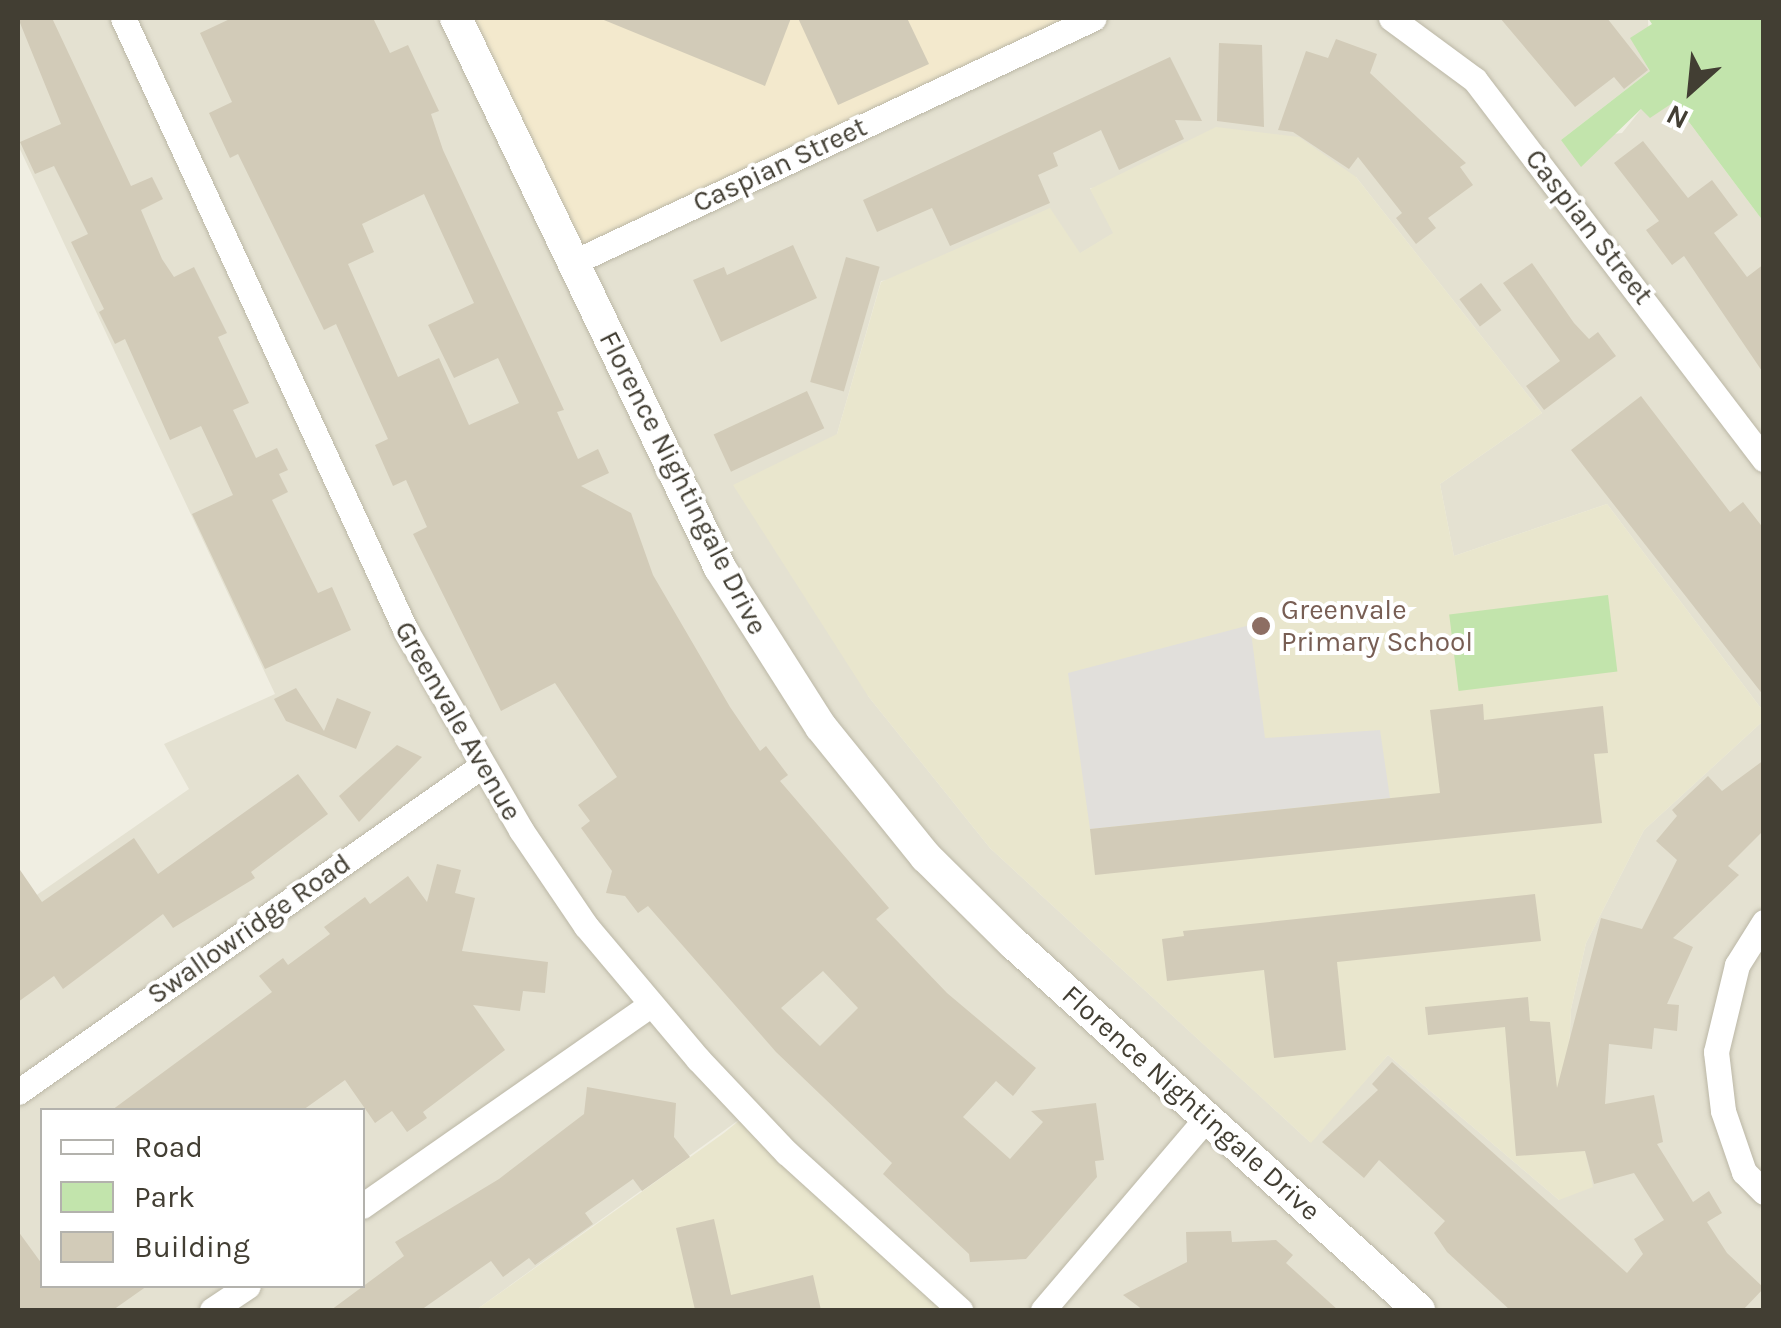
<!DOCTYPE html>
<style>
body{margin:0}
#map{position:relative;width:1781px;height:1328px;overflow:hidden;background:#f0eee2;font-family:Karla,sans-serif}
div>[style]{position:absolute}
.residential>*{inset:0;background:#e4e1d1}
.commercial>*{inset:0;background:#f3e9cd}
.education>*{inset:0;background:#e9e6cd}
.green>*{inset:0;background:#c2e4ac;transform-origin:0 0}
.parking>*{inset:0;background:#e1dfdb}
.building>*{inset:0;background:#d2cbb8;transform-origin:0 0}
.roads{filter:drop-shadow(0 0 2px #bbb7a6) drop-shadow(0 0 2px #bbb7a6)}
.minor>*{height:25px;margin:-12.5px;padding:0 12.5px;transform-origin:12.5px;border-radius:12.5px;background:#fff}
.tertiary>*{height:32px;margin:-16px;padding:0 16px;transform-origin:16px;border-radius:16px;background:#fff}
.dots>*{width:28px;height:28px;translate:-50% -50%;box-sizing:border-box;border:5px solid #fff;border-radius:50%}
span{translate:-50% -50%;white-space:nowrap;text-align:center;line-height:1.15;-webkit-text-stroke:8px #fff;paint-order:stroke}
.street-label{font-size:28px;color:#423e33}
.education-label{font-size:28px;color:#785e54}
.left{translate:0 -50%;text-align:left}
.frame{position:absolute;inset:0;border:20px solid #423e33;pointer-events:none}
.legend{position:absolute;left:40px;top:1108px;width:325px;height:180px;box-sizing:border-box;background:#fff;border:2px solid #b3b2ad;margin:0;padding:12px 18px;list-style:none;font-size:30px;color:#423e33}
.legend li{display:flex;align-items:center;gap:20px;height:50px}
.legend b{width:50px;border:2px solid #b3b2ad}
.north{position:absolute;left:1641px;top:40px;width:100px;height:100px;-webkit-text-stroke:8px #fff;paint-order:stroke;rotate:207deg;font-size:28px;font-weight:700;line-height:40px;text-align:center;color:#423e33}
.north::after{content:'';display:block;margin:auto;width:35px;height:45px;background:#423e33;clip-path:polygon(50% 0,100% 100%,50% 72%,0 100%)}
</style>
<div id="map">
<div class="residential">
<i style="clip-path:polygon(evenodd,18px 18px,1648px 18px,1650px 71px,1561px 140px,1622px 133px,1642px 108px,1674px 102px,1763px 221px,1763px 711px,1607px 504px,1454px 556px,1440px 484px,1542px 413px,1356px 177px,1090px 188px,1114px 233px,1079px 254px,881px 281px,837px 434px,868px 696px,990px 848px,1310px 1142px,1388px 1055px,1559px 1200px,1577px 1131px,1568px 1073px,1571px 1009px,1586px 943px,1644px 830px,1763px 721px,1763px 1310px,959px 1310px,747px 1114px,476px 1310px,18px 1310px,18px 908px,189px 789px,164px 744px,275px 694px,18px 145px,18px 18px,42px 1110px,362px 1110px,362px 1286px,42px 1286px,42px 1110px)"></i>
</div>
<div class="commercial">
<i style="clip-path:polygon(456px 18px,1090px 18px,571px 260px)"></i>
</div>
<div class="education">
<i style="clip-path:polygon(1216px 127px,1299px 137px,1356px 177px,1542px 413px,1440px 484px,1454px 556px,1607px 504px,1763px 711px,1763px 721px,1644px 830px,1586px 943px,1571px 1009px,1568px 1073px,1593px 1187px,1559px 1200px,1388px 1055px,1311px 1143px,990px 848px,868px 696px,733px 485px,837px 434px,881px 282px,1050px 208px,1080px 253px,1113px 233px,1090px 189px)"></i>
<i style="clip-path:polygon(747px 1114px,959px 1310px,476px 1310px,724px 1133px)"></i>
</div>
<div class="green">
<i style="clip-path:polygon(1648px 18px,1763px 18px,1763px 221px,1674px 102px,1650px 118px,1641px 109px,1581px 167px,1561px 140px,1650px 71px,1630px 38px,1652px 24px)"></i>
<i style="left:1608px;top:595px;width:77px;height:160px;rotate:83deg"></i>
</div>
<div class="parking">
<i style="clip-path:polygon(1250px 625px,1265px 738px,1380px 730px,1390px 798px,1090px 829px,1068px 673px)"></i>
</div>
<div class="building">
<i style="clip-path:polygon(18px 18px,52px 18px,131px 186px,152px 177px,163px 199px,141px 210px,162px 259px,174px 277px,194px 267px,227px 333px,218px 337px,249px 403px,233px 410px,256px 458px,277px 448px,288px 470px,279px 474px,288px 492px,272px 500px,318px 593px,332px 587px,351px 630px,265px 669px,192px 514px,233px 495px,223px 473px,201px 426px,170px 440px,125px 339px,115px 344px,99px 312px,104px 309px,71px 242px,88px 234px,54px 166px,35px 174px,20px 142px,61px 124px)"></i>
<i style="clip-path:polygon(evenodd,232px 18px,373px 18px,390px 53px,408px 45px,439px 111px,431px 114px,443px 150px,564px 410px,557px 412px,578px 459px,598px 449px,609px 473px,581px 486px,631px 513px,653px 575px,730px 707px,760px 751px,766px 746px,788px 775px,780px 781px,889px 908px,876px 919px,947px 993px,1036px 1068px,1013px 1096px,996px 1081px,963px 1117px,1010px 1159px,1043px 1122px,1031px 1111px,1096px 1103px,1104px 1160px,1095px 1161px,1097px 1177px,1026px 1259px,970px 1262px,969px 1254px,883px 1174px,892px 1163px,776px 1052px,648px 906px,638px 913px,625px 896px,606px 893px,612px 871px,581px 828px,590px 821px,578px 805px,617px 777px,555px 683px,501px 711px,413px 534px,427px 527px,406px 480px,393px 486px,375px 445px,388px 439px,336px 324px,324px 330px,238px 154px,230px 158px,209px 113px,232px 102px,200px 33px,232px 18px,424px 194px,474px 303px,428px 325px,454px 378px,498px 358px,519px 403px,469px 425px,439px 358px,398px 377px,348px 264px,374px 252px,362px 224px,424px 194px,232px 18px,823px 971px,858px 1008px,820px 1046px,781px 1008px,823px 971px)"></i>
<i style="clip-path:polygon(599px 18px,791px 18px,765px 86px)"></i>
<i style="clip-path:polygon(798px 18px,907px 18px,929px 64px,838px 105px)"></i>
<i style="clip-path:polygon(1500px 18px,1607px 18px,1648px 70px,1624px 89px,1614px 77px,1575px 107px)"></i>
<i style="clip-path:polygon(1336px 39px,1377px 54px,1370px 73px,1466px 163px,1460px 167px,1473px 185px,1428px 218px,1436px 228px,1416px 244px,1396px 218px,1402px 213px,1358px 157px,1349px 169px,1293px 132px,1278px 130px,1306px 51px,1328px 58px)"></i>
<i style="clip-path:polygon(1219px 43px,1262px 45px,1264px 127px,1217px 121px)"></i>
<i style="clip-path:polygon(1170px 57px,1202px 121px,1175px 120px,1184px 139px,1119px 170px,1101px 130px,1053px 153px,1058px 166px,1038px 175px,1050px 203px,950px 246px,932px 208px,877px 232px,863px 200px)"></i>
<i style="clip-path:polygon(1643px 141px,1688px 198px,1712px 180px,1738px 215px,1714px 233px,1747px 277px,1764px 264px,1764px 374px,1684px 256px,1672px 265px,1646px 230px,1659px 221px,1614px 163px)"></i>
<i style="clip-path:polygon(793px 245px,817px 298px,721px 342px,693px 280px,724px 267px,727px 275px)"></i>
<i style="left:846px;top:257px;width:35px;height:130px;rotate:16deg"></i>
<i style="clip-path:polygon(1532px 263px,1574px 323px,1589px 339px,1598px 332px,1616px 356px,1544px 410px,1526px 386px,1560px 361px,1503px 283px)"></i>
<i style="left:1481px;top:283px;width:34px;height:27px;rotate:53deg"></i>
<i style="left:807px;top:391px;width:41px;height:103px;rotate:65deg"></i>
<i style="clip-path:polygon(1641px 396px,1730px 512px,1743px 502px,1764px 529px,1764px 696px,1571px 450px)"></i>
<i style="clip-path:polygon(296px 688px,324px 731px,337px 698px,371px 712px,356px 749px,286px 721px,274px 699px)"></i>
<i style="clip-path:polygon(1483px 704px,1484px 720px,1603px 706px,1608px 753px,1594px 754px,1602px 823px,1095px 875px,1090px 829px,1440px 793px,1430px 710px)"></i>
<i style="clip-path:polygon(397px 745px,422px 757px,359px 822px,339px 796px)"></i>
<i style="clip-path:polygon(1764px 760px,1764px 830px,1728px 866px,1739px 875px,1673px 938px,1693px 947px,1667px 1004px,1679px 1005px,1677px 1031px,1654px 1028px,1652px 1049px,1609px 1044px,1605px 1104px,1654px 1095px,1663px 1142px,1657px 1144px,1693px 1202px,1709px 1191px,1722px 1213px,1707px 1222px,1727px 1253px,1764px 1288px,1743px 1310px,1510px 1310px,1447px 1252px,1434px 1233px,1445px 1221px,1379px 1160px,1364px 1178px,1322px 1142px,1378px 1090px,1372px 1084px,1392px 1062px,1627px 1273px,1643px 1254px,1634px 1239px,1664px 1220px,1634px 1173px,1594px 1184px,1585px 1151px,1516px 1156px,1505px 1027px,1428px 1035px,1425px 1007px,1528px 997px,1530px 1021px,1550px 1022px,1557px 1088px,1601px 918px,1642px 929px,1677px 860px,1656px 841px,1677px 816px,1672px 810px,1708px 776px,1722px 791px)"></i>
<i style="clip-path:polygon(298px 774px,328px 814px,251px 872px,255px 878px,173px 928px,163px 914px,63px 989px,54px 976px,18px 1002px,18px 867px,42px 902px,134px 838px,158px 874px)"></i>
<i style="clip-path:polygon(437px 864px,461px 870px,455px 893px,475px 898px,462px 951px,548px 962px,545px 993px,523px 991px,520px 1011px,473px 1005px,505px 1050px,423px 1112px,427px 1118px,407px 1132px,392px 1111px,375px 1123px,345px 1080px,303px 1110px,112px 1110px,272px 992px,259px 976px,283px 958px,288px 965px,330px 934px,324px 927px,365px 897px,370px 904px,408px 876px,427px 902px)"></i>
<i style="clip-path:polygon(1535px 894px,1541px 941px,1337px 962px,1346px 1050px,1274px 1058px,1264px 970px,1167px 981px,1162px 939px,1184px 936px,1183px 931px)"></i>
<i style="clip-path:polygon(587px 1087px,676px 1103px,674px 1137px,690px 1157px,642px 1191px,633px 1179px,585px 1213px,593px 1224px,535px 1265px,529px 1258px,503px 1277px,491px 1261px,421px 1310px,331px 1310px,404px 1256px,395px 1242px,499px 1179px,584px 1114px)"></i>
<i style="clip-path:polygon(714px 1219px,731px 1295px,813px 1275px,821px 1310px,695px 1310px,676px 1228px)"></i>
<i style="clip-path:polygon(18px 1231px,42px 1264px,42px 1286px,147px 1286px,113px 1310px,18px 1310px)"></i>
<i style="clip-path:polygon(1231px 1231px,1232px 1242px,1276px 1240px,1293px 1255px,1286px 1263px,1338px 1310px,1143px 1310px,1123px 1295px,1187px 1262px,1186px 1232px)"></i>
</div>
<div class="roads">
<div class="minor">
<i style="left:123px;top:18px;width:673px;rotate:65.22deg"></i>
<i style="left:405px;top:629px;width:232px;rotate:60deg"></i>
<i style="left:521px;top:830px;width:116px;rotate:55.9deg"></i>
<i style="left:586px;top:926px;width:174px;rotate:49.9deg"></i>
<i style="left:698px;top:1059px;width:129px;rotate:46.6deg"></i>
<i style="left:787px;top:1153px;width:234px;rotate:42.2deg"></i>
<i style="left:1391px;top:18px;width:104px;rotate:36.4deg"></i>
<i style="left:1475px;top:80px;width:477px;rotate:52.7deg"></i>
<i style="left:574px;top:262px;width:574px;rotate:-25.14deg"></i>
<i style="left:1764px;top:922px;width:51px;rotate:122.1deg"></i>
<i style="left:1737px;top:965px;width:89px;rotate:103.6deg"></i>
<i style="left:1716px;top:1052px;width:59px;rotate:83.2deg"></i>
<i style="left:1723px;top:1111px;width:65px;rotate:71deg"></i>
<i style="left:1744px;top:1172px;width:28px;rotate:45deg"></i>
<i style="left:18px;top:1092px;width:565px;rotate:-35.12deg"></i>
<i style="left:362px;top:1206px;width:351px;rotate:-34.9deg"></i>
<i style="left:212px;top:1310px;width:43px;rotate:-33.7deg"></i>
<i style="left:1043px;top:1310px;width:253px;rotate:-49.6deg"></i>
</div>
<div class="tertiary">
<i style="left:456px;top:18px;width:610px;rotate:64.36deg"></i>
<i style="left:720px;top:568px;width:188px;rotate:57.6deg"></i>
<i style="left:821px;top:727px;width:167px;rotate:51.1deg"></i>
<i style="left:926px;top:857px;width:121px;rotate:44.7deg"></i>
<i style="left:1012px;top:942px;width:549px;rotate:42.12deg"></i>
</div>
</div>
<div class="dots">
<i style="left:1261px;top:626px;background:#8d6e63"></i>
</div>
<div class="street-label">
<span style="left:780px;top:165px;rotate:-25deg">Caspian Street</span>
<span style="left:1589px;top:227px;rotate:52deg">Caspian Street</span>
<span style="left:683px;top:483px;rotate:63deg">Florence Nightingale Drive</span>
<span style="left:458px;top:721px;rotate:60deg">Greenvale Avenue</span>
<span style="left:249px;top:929px;rotate:-35deg">Swallowridge Road</span>
<span style="left:1191px;top:1103px;rotate:42deg">Florence Nightingale Drive</span>
</div>
<div class="education-label">
<span class="left" style="left:1281px;top:626px">Greenvale<br>Primary School</span>
</div>
<div class="frame"></div>
<ul class="legend">
<li><b style="height:12px;background:#fff"></b>Road</li>
<li><b style="height:28px;background:#c2e4ac"></b>Park</li>
<li><b style="height:28px;background:#d2cbb8"></b>Building</li>
</ul>
<div class="north">N</div>
</div>
